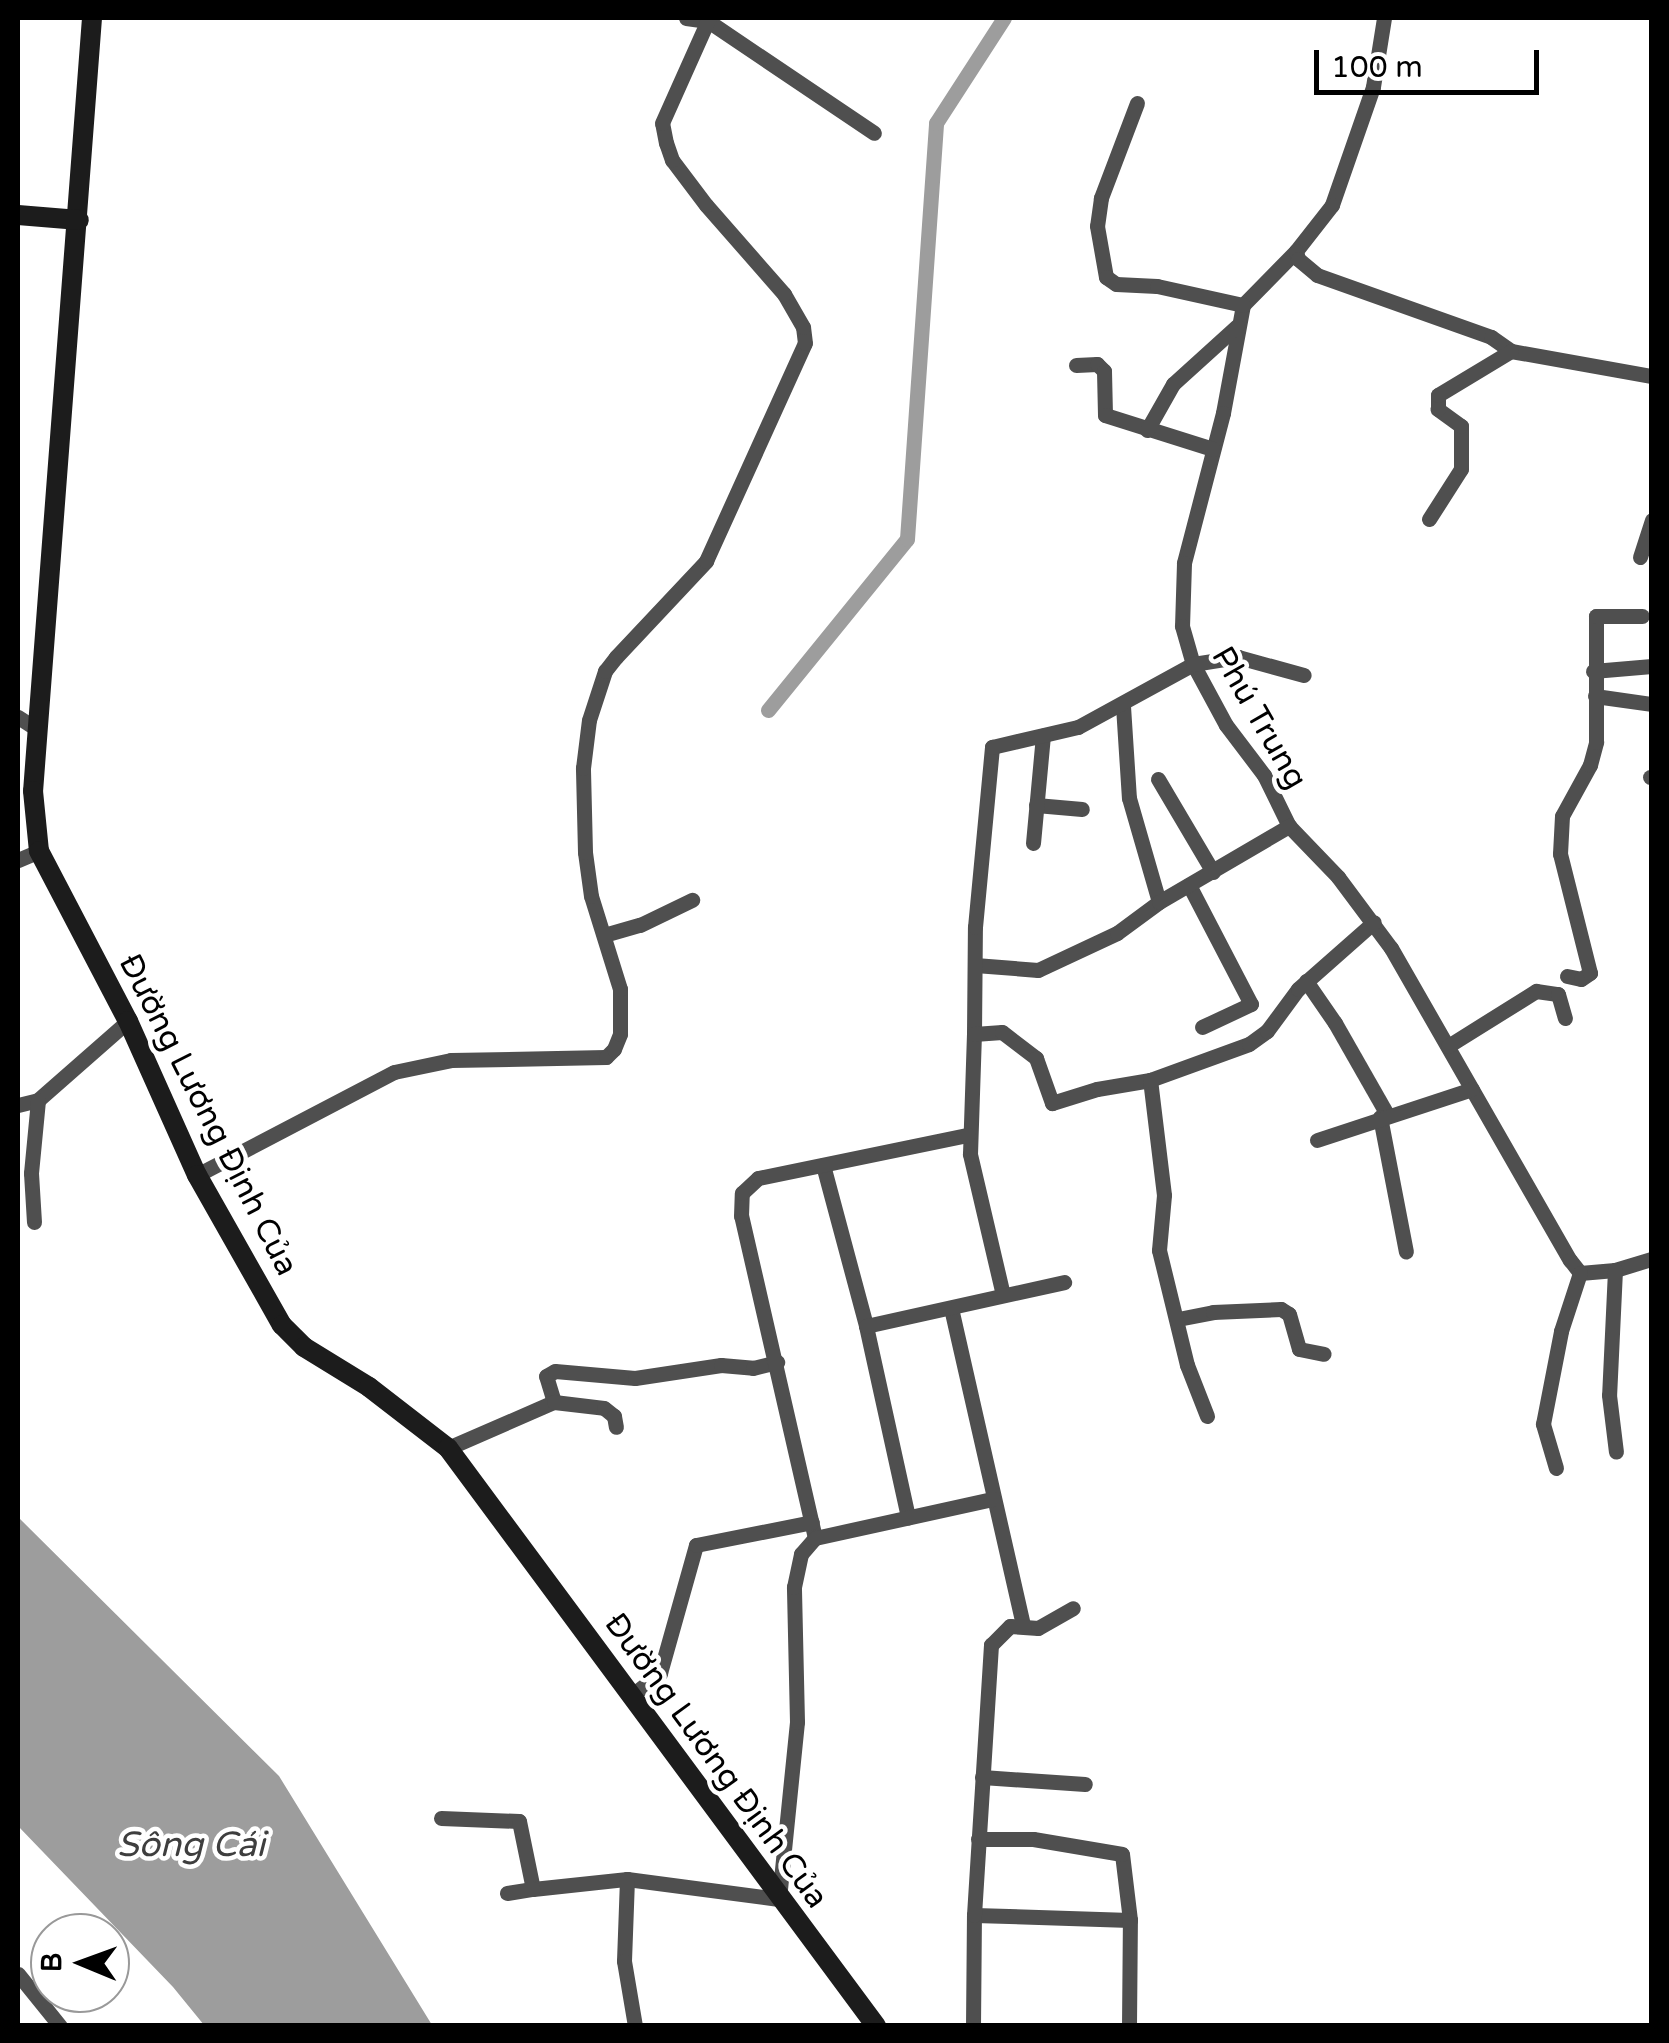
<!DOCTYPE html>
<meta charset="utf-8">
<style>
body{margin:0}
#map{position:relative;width:1669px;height:2043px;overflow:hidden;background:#fff;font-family:"Varela Round",sans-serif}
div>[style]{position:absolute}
.water>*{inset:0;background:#9d9d9d}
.canal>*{height:15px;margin:-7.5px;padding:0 7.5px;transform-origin:7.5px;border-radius:7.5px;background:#9d9d9d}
.street>*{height:15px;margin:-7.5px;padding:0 7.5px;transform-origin:7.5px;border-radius:7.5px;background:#4f4f4f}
.secondary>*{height:20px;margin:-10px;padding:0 10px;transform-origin:10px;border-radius:10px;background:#1c1c1c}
span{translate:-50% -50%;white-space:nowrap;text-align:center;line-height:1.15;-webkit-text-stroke:9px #fff;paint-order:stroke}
.street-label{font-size:32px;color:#000}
.water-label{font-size:35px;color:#3e3e3e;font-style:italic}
.frame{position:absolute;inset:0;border:20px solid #000;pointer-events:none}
.north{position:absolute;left:30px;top:1913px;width:100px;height:100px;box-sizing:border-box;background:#fff;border:2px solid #999;border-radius:50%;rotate:271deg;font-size:28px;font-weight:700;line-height:40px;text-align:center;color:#000}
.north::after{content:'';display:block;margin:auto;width:35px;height:45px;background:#000;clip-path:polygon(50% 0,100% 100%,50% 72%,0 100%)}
.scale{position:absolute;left:1314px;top:50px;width:225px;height:45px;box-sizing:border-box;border:5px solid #000;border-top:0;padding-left:12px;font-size:30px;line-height:35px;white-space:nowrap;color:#000;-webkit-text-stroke:8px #fff;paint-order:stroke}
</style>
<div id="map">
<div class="water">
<i style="clip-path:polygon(18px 1517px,279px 1776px,432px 2025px,204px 2025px,173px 1987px,18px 1826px)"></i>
</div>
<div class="canal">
<i style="left:768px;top:710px;width:220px;rotate:-50.9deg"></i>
<i style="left:907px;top:539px;width:417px;rotate:-86deg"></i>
<i style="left:936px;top:123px;width:125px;rotate:-57.1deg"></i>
</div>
<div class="street">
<i style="left:686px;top:18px;width:22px;rotate:8deg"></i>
<i style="left:708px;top:21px;width:200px;rotate:34deg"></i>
<i style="left:1384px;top:18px;width:70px;rotate:99.1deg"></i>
<i style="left:1373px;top:87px;width:125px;rotate:109.2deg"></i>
<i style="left:1332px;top:205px;width:58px;rotate:128deg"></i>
<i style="left:1296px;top:251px;width:76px;rotate:134.5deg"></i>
<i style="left:1243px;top:305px;width:110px;rotate:100.5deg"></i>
<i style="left:1223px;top:413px;width:155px;rotate:104.6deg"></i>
<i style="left:1184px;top:563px;width:63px;rotate:91.8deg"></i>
<i style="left:1182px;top:626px;width:40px;rotate:74deg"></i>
<i style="left:1193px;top:664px;width:69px;rotate:61.6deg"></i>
<i style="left:1226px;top:725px;width:63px;rotate:52.8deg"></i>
<i style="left:1264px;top:775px;width:57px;rotate:63.9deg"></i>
<i style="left:1289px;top:826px;width:71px;rotate:46.1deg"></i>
<i style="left:1338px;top:877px;width:89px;rotate:53.3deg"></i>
<i style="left:1391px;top:948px;width:360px;rotate:60.2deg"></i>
<i style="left:1570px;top:1260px;width:16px;rotate:52deg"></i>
<i style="left:1580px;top:1273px;width:35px;rotate:-5deg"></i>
<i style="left:1615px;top:1270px;width:39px;rotate:-17deg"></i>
<i style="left:1137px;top:103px;width:102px;rotate:110.8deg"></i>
<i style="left:1101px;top:198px;width:28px;rotate:98deg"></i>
<i style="left:1097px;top:226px;width:52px;rotate:80deg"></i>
<i style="left:1106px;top:277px;width:12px;rotate:35deg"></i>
<i style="left:1116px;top:284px;width:41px;rotate:2.8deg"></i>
<i style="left:1157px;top:286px;width:88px;rotate:12.5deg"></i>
<i style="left:1296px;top:251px;width:8px;rotate:76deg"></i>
<i style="left:1298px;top:259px;width:25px;rotate:40deg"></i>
<i style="left:1317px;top:275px;width:185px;rotate:19.6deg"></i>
<i style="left:1491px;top:337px;width:24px;rotate:35deg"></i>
<i style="left:1511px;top:351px;width:143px;rotate:10.1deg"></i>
<i style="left:1076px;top:365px;width:21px;rotate:-3deg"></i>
<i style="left:1097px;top:364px;width:10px;rotate:45deg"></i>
<i style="left:1104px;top:371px;width:44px;rotate:88.7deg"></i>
<i style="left:1105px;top:415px;width:113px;rotate:17.5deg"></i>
<i style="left:1147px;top:430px;width:53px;rotate:-60.5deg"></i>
<i style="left:1173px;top:384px;width:86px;rotate:-42.2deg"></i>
<i style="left:1429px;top:519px;width:59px;rotate:-57.4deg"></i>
<i style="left:1461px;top:469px;width:43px;rotate:-90deg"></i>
<i style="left:1461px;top:426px;width:29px;rotate:-144deg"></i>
<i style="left:1438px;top:409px;width:14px;rotate:-90deg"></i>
<i style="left:1438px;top:395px;width:85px;rotate:-31.1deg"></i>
<i style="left:1640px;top:557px;width:39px;rotate:-72deg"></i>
<i style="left:1593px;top:671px;width:59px;rotate:-4.8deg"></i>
<i style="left:1595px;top:696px;width:58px;rotate:8deg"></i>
<i style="left:1123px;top:706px;width:92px;rotate:86.3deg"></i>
<i style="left:1129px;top:798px;width:108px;rotate:73.9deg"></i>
<i style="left:18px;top:717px;width:24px;rotate:33deg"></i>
<i style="left:1650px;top:777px;width:2px"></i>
<i style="left:1158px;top:779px;width:108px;rotate:59.4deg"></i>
<i style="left:1036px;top:805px;width:46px;rotate:5deg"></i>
<i style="left:1033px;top:843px;width:108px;rotate:-84.7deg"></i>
<i style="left:18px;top:860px;width:23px;rotate:-23deg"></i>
<i style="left:1189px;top:885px;width:134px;rotate:62.5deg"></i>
<i style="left:1251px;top:1004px;width:54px;rotate:154.9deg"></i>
<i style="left:604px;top:935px;width:37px;rotate:-16deg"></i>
<i style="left:640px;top:925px;width:58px;rotate:-25.7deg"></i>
<i style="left:975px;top:965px;width:63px;rotate:4.5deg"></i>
<i style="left:1038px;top:970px;width:87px;rotate:-25.1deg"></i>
<i style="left:1117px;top:933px;width:52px;rotate:-36.4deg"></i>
<i style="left:1159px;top:902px;width:151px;rotate:-30.3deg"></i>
<i style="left:1567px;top:976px;width:14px;rotate:12deg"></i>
<i style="left:1581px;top:979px;width:11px;rotate:-34deg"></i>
<i style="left:1590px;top:973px;width:123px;rotate:-104.1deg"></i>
<i style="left:1560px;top:854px;width:38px;rotate:-87deg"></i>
<i style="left:1562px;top:816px;width:58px;rotate:-61.2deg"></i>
<i style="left:1590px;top:765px;width:24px;rotate:-75deg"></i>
<i style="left:1596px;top:742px;width:126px;rotate:-90deg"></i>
<i style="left:1596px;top:616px;width:46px"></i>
<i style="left:1306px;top:981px;width:51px;rotate:55.4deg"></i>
<i style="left:1335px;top:1023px;width:105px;rotate:60.3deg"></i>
<i style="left:974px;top:1034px;width:107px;rotate:-89.5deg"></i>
<i style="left:975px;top:927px;width:181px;rotate:-84.6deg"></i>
<i style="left:992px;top:747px;width:88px;rotate:-13.1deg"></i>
<i style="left:1078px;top:727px;width:131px;rotate:-28.7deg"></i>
<i style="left:1193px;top:664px;width:46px;rotate:-8.8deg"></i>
<i style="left:1238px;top:657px;width:68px;rotate:15.3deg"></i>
<i style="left:1448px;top:1046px;width:104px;rotate:-32deg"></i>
<i style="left:1536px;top:991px;width:22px;rotate:8deg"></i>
<i style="left:1558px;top:994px;width:25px;rotate:74deg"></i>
<i style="left:18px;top:1105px;width:21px;rotate:-14deg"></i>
<i style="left:38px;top:1100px;width:120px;rotate:-41.3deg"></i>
<i style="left:1380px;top:1117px;width:137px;rotate:79.1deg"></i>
<i style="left:1317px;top:1140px;width:163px;rotate:-18.2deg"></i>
<i style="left:823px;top:1165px;width:167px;rotate:75deg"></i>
<i style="left:866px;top:1326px;width:196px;rotate:77.6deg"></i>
<i style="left:197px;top:1175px;width:222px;rotate:-27.6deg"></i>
<i style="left:394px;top:1072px;width:58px;rotate:-11.9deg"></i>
<i style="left:451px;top:1060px;width:155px;rotate:-1.1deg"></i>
<i style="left:606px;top:1057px;width:11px;rotate:-45deg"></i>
<i style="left:614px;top:1049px;width:16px;rotate:-68deg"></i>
<i style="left:620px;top:1034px;width:45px;rotate:-90deg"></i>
<i style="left:620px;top:989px;width:97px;rotate:-107.3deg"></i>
<i style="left:591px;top:896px;width:44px;rotate:-97.8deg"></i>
<i style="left:585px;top:852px;width:84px;rotate:-91.4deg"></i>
<i style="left:583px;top:768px;width:48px;rotate:-82.9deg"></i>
<i style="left:589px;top:720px;width:52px;rotate:-71.9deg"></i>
<i style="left:605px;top:671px;width:18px;rotate:-52deg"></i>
<i style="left:616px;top:657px;width:132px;rotate:-46.8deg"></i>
<i style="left:706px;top:561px;width:239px;rotate:-65.6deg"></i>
<i style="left:805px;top:343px;width:16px;rotate:-97deg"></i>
<i style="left:803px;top:327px;width:38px;rotate:-120deg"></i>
<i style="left:784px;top:294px;width:118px;rotate:-131.2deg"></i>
<i style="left:706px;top:205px;width:56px;rotate:-127.1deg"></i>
<i style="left:672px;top:160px;width:18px;rotate:-109deg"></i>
<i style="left:666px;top:143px;width:20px;rotate:-101deg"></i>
<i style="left:662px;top:123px;width:115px;rotate:-65.9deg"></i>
<i style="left:34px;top:1222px;width:49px;rotate:-93.5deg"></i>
<i style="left:31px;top:1173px;width:73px;rotate:-84.5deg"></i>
<i style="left:1615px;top:1270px;width:125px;rotate:92.7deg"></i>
<i style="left:1609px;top:1395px;width:57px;rotate:83deg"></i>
<i style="left:1003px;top:1295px;width:145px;rotate:-103.2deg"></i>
<i style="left:970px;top:1154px;width:120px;rotate:-88.1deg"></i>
<i style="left:974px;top:1034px;width:28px;rotate:-4deg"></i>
<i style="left:1002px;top:1032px;width:43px;rotate:37.4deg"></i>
<i style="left:1036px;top:1058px;width:48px;rotate:70.4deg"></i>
<i style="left:1052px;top:1103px;width:47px;rotate:-17.3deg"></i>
<i style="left:1097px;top:1089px;width:54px;rotate:-9.6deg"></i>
<i style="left:951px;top:1308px;width:326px;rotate:77.2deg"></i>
<i style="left:1178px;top:1319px;width:36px;rotate:-11deg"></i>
<i style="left:1213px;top:1312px;width:68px;rotate:-2.5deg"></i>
<i style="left:1281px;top:1309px;width:9px;rotate:32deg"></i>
<i style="left:1289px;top:1314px;width:36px;rotate:74deg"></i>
<i style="left:1299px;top:1349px;width:25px;rotate:11deg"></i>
<i style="left:866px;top:1326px;width:203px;rotate:-12.5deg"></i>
<i style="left:554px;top:1402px;width:27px;rotate:-107deg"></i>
<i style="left:546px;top:1376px;width:10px;rotate:-29deg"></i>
<i style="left:555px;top:1371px;width:80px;rotate:5deg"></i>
<i style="left:635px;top:1378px;width:87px;rotate:-8.6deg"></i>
<i style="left:721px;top:1365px;width:32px;rotate:5deg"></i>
<i style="left:753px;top:1368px;width:25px;rotate:-14deg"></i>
<i style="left:1207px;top:1416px;width:55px;rotate:-111.4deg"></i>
<i style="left:1187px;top:1365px;width:118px;rotate:-103.7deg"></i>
<i style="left:1159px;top:1250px;width:55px;rotate:-84.8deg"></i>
<i style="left:1164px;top:1195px;width:116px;rotate:-96.9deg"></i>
<i style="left:1150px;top:1080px;width:105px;rotate:-20deg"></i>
<i style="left:1249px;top:1044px;width:22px;rotate:-36deg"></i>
<i style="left:1267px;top:1031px;width:52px;rotate:-53.6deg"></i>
<i style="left:1298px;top:989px;width:101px;rotate:-41.4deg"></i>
<i style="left:448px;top:1448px;width:116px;rotate:-23.5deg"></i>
<i style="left:554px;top:1402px;width:50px;rotate:6.8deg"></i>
<i style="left:604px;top:1408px;width:13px;rotate:39deg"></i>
<i style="left:614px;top:1416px;width:11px;rotate:80deg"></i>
<i style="left:1556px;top:1468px;width:46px;rotate:-106.5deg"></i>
<i style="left:1543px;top:1424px;width:95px;rotate:-79deg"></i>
<i style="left:1561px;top:1331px;width:61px;rotate:-71.9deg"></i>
<i style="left:815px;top:1538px;width:330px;rotate:-102.9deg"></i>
<i style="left:741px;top:1216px;width:23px;rotate:-88deg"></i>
<i style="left:742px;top:1193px;width:22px;rotate:-43deg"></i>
<i style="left:758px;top:1178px;width:214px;rotate:-11.6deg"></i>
<i style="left:631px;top:1696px;width:37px;rotate:-38deg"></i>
<i style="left:660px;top:1673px;width:133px;rotate:-74.3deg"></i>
<i style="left:696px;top:1545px;width:118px;rotate:-11.2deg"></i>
<i style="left:982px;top:1777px;width:103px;rotate:3.9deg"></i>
<i style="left:441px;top:1818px;width:78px;rotate:2.2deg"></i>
<i style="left:519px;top:1821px;width:69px;rotate:78.4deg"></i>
<i style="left:533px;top:1889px;width:95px;rotate:-6.1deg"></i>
<i style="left:627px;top:1879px;width:153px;rotate:7.5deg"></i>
<i style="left:779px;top:1899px;width:178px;rotate:-84.2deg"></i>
<i style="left:797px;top:1722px;width:135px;rotate:-91.3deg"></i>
<i style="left:794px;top:1587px;width:34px;rotate:-78deg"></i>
<i style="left:801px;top:1554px;width:21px;rotate:-49deg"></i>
<i style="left:815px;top:1538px;width:182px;rotate:-12.4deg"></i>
<i style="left:627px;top:1879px;width:82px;rotate:92.1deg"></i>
<i style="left:624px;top:1961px;width:66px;rotate:80.4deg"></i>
<i style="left:507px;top:1893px;width:26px;rotate:-9deg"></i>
<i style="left:974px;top:1915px;width:156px;rotate:1.8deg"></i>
<i style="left:1130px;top:1920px;width:66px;rotate:-96.9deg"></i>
<i style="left:1122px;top:1854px;width:90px;rotate:-170.4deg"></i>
<i style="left:1033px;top:1839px;width:55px;rotate:180deg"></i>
<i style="left:18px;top:1974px;width:67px;rotate:51.1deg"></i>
<i style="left:973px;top:2026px;width:111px;rotate:-89.5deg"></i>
<i style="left:974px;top:1915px;width:271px;rotate:-86.4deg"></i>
<i style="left:991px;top:1645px;width:27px;rotate:-45deg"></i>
<i style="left:1010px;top:1626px;width:28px;rotate:4deg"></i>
<i style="left:1038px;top:1628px;width:40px;rotate:-29.7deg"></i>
<i style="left:1129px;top:2026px;width:106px;rotate:-89.5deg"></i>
</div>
<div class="secondary">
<i style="left:92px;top:18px;width:775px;rotate:94.36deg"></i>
<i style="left:33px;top:791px;width:60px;rotate:84.3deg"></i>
<i style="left:39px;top:851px;width:192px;rotate:62.4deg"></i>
<i style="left:128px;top:1021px;width:169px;rotate:65.9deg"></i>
<i style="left:197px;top:1175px;width:172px;rotate:60.5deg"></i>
<i style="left:282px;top:1325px;width:31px;rotate:45deg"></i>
<i style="left:304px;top:1347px;width:76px;rotate:31.6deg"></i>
<i style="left:369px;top:1387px;width:100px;rotate:37.7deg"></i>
<i style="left:448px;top:1448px;width:719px;rotate:53.48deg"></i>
<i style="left:18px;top:215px;width:61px;rotate:4.7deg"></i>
</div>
<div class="street-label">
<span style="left:1259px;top:718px;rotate:60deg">Phú Trung</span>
<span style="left:208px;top:1115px;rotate:63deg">Đường Lương Định Của</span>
<span style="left:716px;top:1761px;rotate:54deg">Đường Lương Định Của</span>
</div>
<div class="water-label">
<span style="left:191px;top:1845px">Sông Cái</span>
</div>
<div class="frame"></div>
<div class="north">B</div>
<div class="scale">100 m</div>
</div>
